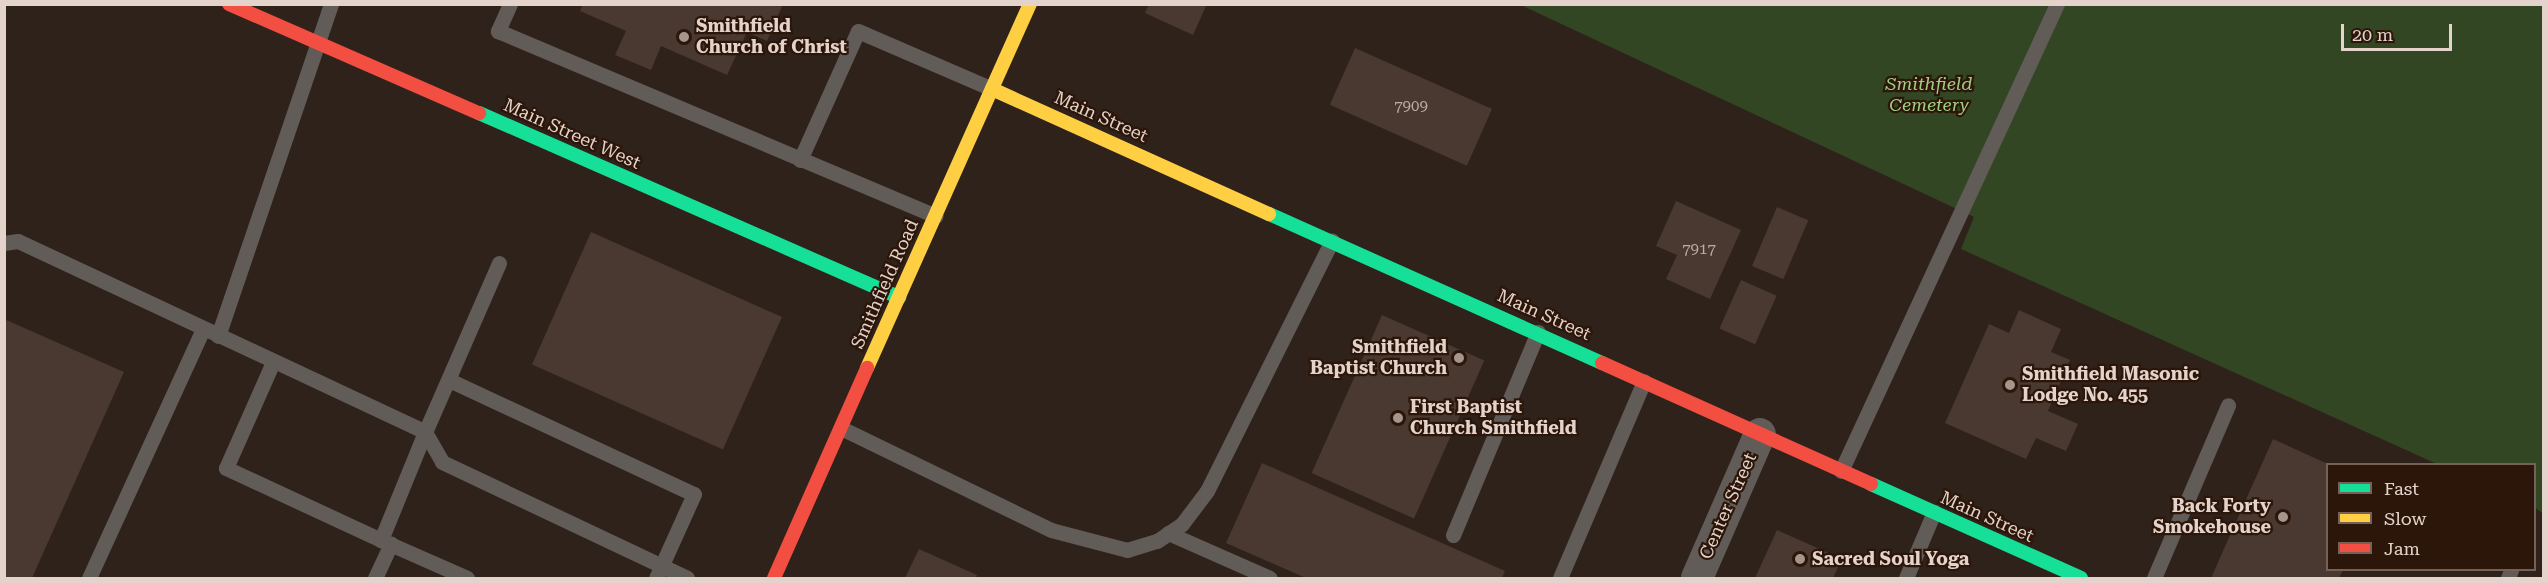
<!DOCTYPE html>
<style>
body{margin:0}
#map{position:relative;width:2548px;height:583px;overflow:hidden;background:#2f221a;font-family:"Roboto Serif",serif}
div>[style]{position:absolute}
.green>*{inset:0;background:#334623}
.building>*{inset:0;background:#493930;transform-origin:0 0}
.lane>*{height:15px;margin:-7.5px;padding:0 7.5px;transform-origin:7.5px;border-radius:7.5px;background:#615c58}
.street>*{height:32px;margin:-16px;padding:0 16px;transform-origin:16px;border-radius:16px;background:#615c58}
.fast>*{height:14px;margin:-7px;padding:0 7px;transform-origin:7px;border-radius:7px;background:#16e098}
.slow>*{height:14px;margin:-7px;padding:0 7px;transform-origin:7px;border-radius:7px;background:#ffcf43}
.jam>*{height:14px;margin:-7px;padding:0 7px;transform-origin:7px;border-radius:7px;background:#f24e42}
.dots>*{width:16px;height:16px;translate:-50% -50%;box-sizing:border-box;border:3px solid #2c1509;border-radius:50%}
span{translate:-50% -50%;white-space:nowrap;text-align:center;line-height:1.15;-webkit-text-stroke:4.5px #2c1509;paint-order:stroke}
.number-label{font-size:15px;color:#bcaca4}
.number-label span{-webkit-text-stroke-width:0}
.poi-label{font-size:18px;color:#e3d3cb;font-weight:700}
.left{translate:0 -50%;text-align:left}
.right{translate:-100% -50%;text-align:right}
.park-label{font-size:18px;color:#9fcf82;font-style:italic}
.street-label{font-size:18px;color:#e3d3cb}
.frame{position:absolute;inset:0;border:6px solid #e3d3cb;pointer-events:none}
.legend{position:absolute;left:2326px;top:463px;width:210px;height:108px;box-sizing:border-box;background:#2c1509;border:2px solid #756157;margin:0;padding:8px 10px;list-style:none;font-size:18px;color:#e3d3cb}
.legend li{display:flex;align-items:center;gap:12px;height:30px}
.legend b{width:30px;border:2px solid #756157}
.scale{position:absolute;left:2341px;top:24px;width:111px;height:27px;box-sizing:border-box;border:3px solid #e3d3cb;border-top:0;padding-left:8px;font-size:18px;line-height:21px;white-space:nowrap;color:#e3d3cb;-webkit-text-stroke:4px #2c1509;paint-order:stroke}
</style>
<div id="map">
<div class="green">
<i style="clip-path:polygon(1521px 5px,2543px 5px,2543px 513px,2535px 508px,2534px 464px,2437px 464px,1961px 249px,1974px 217px)"></i>
</div>
<div class="building">
<i style="clip-path:polygon(583px 4px,783px 4px,767px 41px,747px 32px,727px 75px,661px 46px,651px 70px,615px 55px,626px 31px,580px 11px)"></i>
<i style="clip-path:polygon(1149px 4px,1207px 4px,1193px 35px,1145px 13px)"></i>
<i style="left:1355px;top:48px;width:150px;height:62px;rotate:24deg"></i>
<i style="clip-path:polygon(1676px 201px,1741px 230px,1710px 299px,1666px 279px,1677px 255px,1656px 246px)"></i>
<i style="left:1777px;top:207px;width:34px;height:64px;rotate:23deg"></i>
<i style="left:591px;top:232px;width:209px;height:145px;rotate:24deg"></i>
<i style="left:1741px;top:280px;width:39px;height:53px;rotate:24deg"></i>
<i style="clip-path:polygon(2019px 310px,2061px 329px,2051px 352px,2070px 360px,2048px 411px,2078px 424px,2066px 451px,2036px 438px,2026px 459px,1945px 423px,1989px 324px,2009px 333px)"></i>
<i style="left:1382px;top:315px;width:112px;height:173px;rotate:24deg"></i>
<i style="clip-path:polygon(4px 319px,124px 372px,32px 578px,4px 578px)"></i>
<i style="clip-path:polygon(2273px 439px,2328px 464px,2328px 570px,2343px 570px,2339px 578px,2211px 578px)"></i>
<i style="clip-path:polygon(1262px 463px,1505px 571px,1502px 578px,1306px 578px,1226px 543px)"></i>
<i style="clip-path:polygon(1777px 530px,1842px 559px,1833px 578px,1755px 578px)"></i>
<i style="clip-path:polygon(919px 549px,977px 575px,976px 578px,905px 578px)"></i>
</div>
<div class="lane">
<i style="left:510px;top:4px;width:30px;rotate:114deg"></i>
<i style="left:498px;top:31px;width:475px;rotate:22.9deg"></i>
<i style="left:800px;top:160px;width:141px;rotate:-65.8deg"></i>
<i style="left:858px;top:31px;width:146px;rotate:23.4deg"></i>
<i style="left:4px;top:243px;width:14px;rotate:-8deg"></i>
<i style="left:18px;top:241px;width:450px;rotate:25.1deg"></i>
<i style="left:425px;top:432px;width:117px;rotate:112.2deg"></i>
<i style="left:381px;top:540px;width:171px;rotate:-155.1deg"></i>
<i style="left:226px;top:468px;width:116px;rotate:-66.1deg"></i>
<i style="left:499px;top:263px;width:184px;rotate:113.6deg"></i>
<i style="left:425px;top:432px;width:34px;rotate:60deg"></i>
<i style="left:442px;top:462px;width:271px;rotate:25.3deg"></i>
<i style="left:218px;top:336px;width:351px;rotate:-71.2deg"></i>
<i style="left:449px;top:380px;width:270px;rotate:25deg"></i>
<i style="left:694px;top:494px;width:92px;rotate:114.3deg"></i>
<i style="left:841px;top:428px;width:233px;rotate:25.9deg"></i>
<i style="left:1051px;top:530px;width:79px;rotate:14.7deg"></i>
<i style="left:1127px;top:550px;width:31px;rotate:-17deg"></i>
<i style="left:1157px;top:541px;width:30px;rotate:-34deg"></i>
<i style="left:1182px;top:524px;width:41px;rotate:-52.9deg"></i>
<i style="left:1207px;top:491px;width:280px;rotate:-63.5deg"></i>
<i style="left:1841px;top:471px;width:515px;rotate:-65.18deg"></i>
<i style="left:1168px;top:533px;width:111px;rotate:23.8deg"></i>
<i style="left:1453px;top:535px;width:220px;rotate:-67.3deg"></i>
<i style="left:381px;top:540px;width:94px;rotate:23.8deg"></i>
<i style="left:89px;top:578px;width:274px;rotate:-65.4deg"></i>
<i style="left:375px;top:578px;width:38px;rotate:-65deg"></i>
<i style="left:1560px;top:578px;width:214px;rotate:-66.9deg"></i>
<i style="left:1906px;top:578px;width:72px;rotate:-67deg"></i>
<i style="left:2154px;top:578px;width:188px;rotate:-66.8deg"></i>
<i style="left:2508px;top:578px;width:9px;rotate:-69deg"></i>
</div>
<div class="street">
<i style="left:1697px;top:578px;width:157px;rotate:-66.4deg"></i>
</div>
<div class="fast">
<i style="left:479px;top:113px;width:459px;rotate:23.7deg"></i>
<i style="left:1269px;top:214px;width:365px;rotate:24.1deg"></i>
<i style="left:1871px;top:484px;width:230px;rotate:24.1deg"></i>
</div>
<div class="slow">
<i style="left:992px;top:89px;width:304px;rotate:24.3deg"></i>
<i style="left:867px;top:368px;width:399px;rotate:-65.9deg"></i>
</div>
<div class="jam">
<i style="left:229px;top:4px;width:273px;rotate:23.6deg"></i>
<i style="left:1602px;top:363px;width:295px;rotate:24.2deg"></i>
<i style="left:774px;top:578px;width:230px;rotate:-66.1deg"></i>
</div>
<div class="dots">
<i style="left:684px;top:37px;background:#a4958d"></i>
<i style="left:1459px;top:358px;background:#a4958d"></i>
<i style="left:2010px;top:385px;background:#a4958d"></i>
<i style="left:1398px;top:418px;background:#a4958d"></i>
<i style="left:2283px;top:517px;background:#a4958d"></i>
<i style="left:1800px;top:559px;background:#a4958d"></i>
</div>
<div class="number-label">
<span style="left:1411px;top:107px">7909</span>
<span style="left:1699px;top:250px">7917</span>
</div>
<div class="poi-label">
<span class="left" style="left:696px;top:37px">Smithfield<br>Church of Christ</span>
<span class="right" style="left:1447px;top:358px">Smithfield<br>Baptist Church</span>
<span class="left" style="left:2022px;top:385px">Smithfield Masonic<br>Lodge No. 455</span>
<span class="left" style="left:1410px;top:418px">First Baptist<br>Church Smithfield</span>
<span class="right" style="left:2271px;top:517px">Back Forty<br>Smokehouse</span>
<span class="left" style="left:1812px;top:559px">Sacred Soul Yoga</span>
</div>
<div class="park-label">
<span style="left:1929px;top:95px">Smithfield<br>Cemetery</span>
</div>
<div class="street-label">
<span style="left:1101px;top:117px;rotate:24deg">Main Street</span>
<span style="left:572px;top:134px;rotate:24deg">Main Street West</span>
<span style="left:885px;top:284px;rotate:-66deg">Smithfield Road</span>
<span style="left:1544px;top:315px;rotate:24deg">Main Street</span>
<span style="left:1728px;top:506px;rotate:-66deg">Center Street</span>
<span style="left:1987px;top:517px;rotate:24deg">Main Street</span>
</div>
<div class="frame"></div>
<ul class="legend">
<li><b style="height:8px;background:#16e098"></b>Fast</li>
<li><b style="height:8px;background:#ffcf43"></b>Slow</li>
<li><b style="height:8px;background:#f24e42"></b>Jam</li>
</ul>
<div class="scale">20 m</div>
</div>
